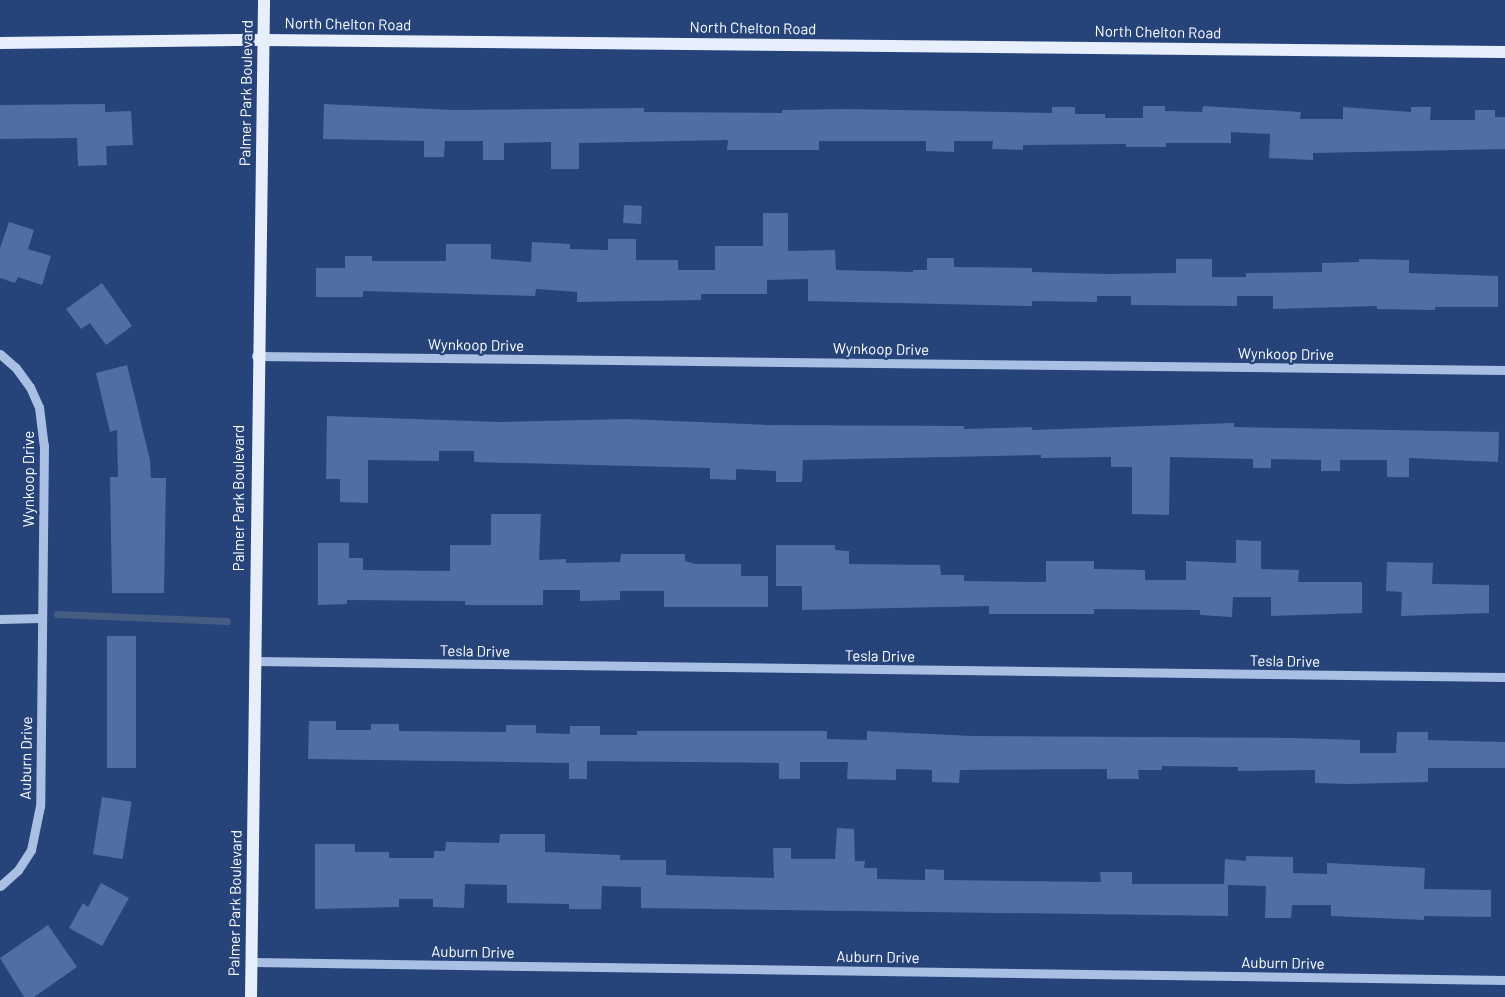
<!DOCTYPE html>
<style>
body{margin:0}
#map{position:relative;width:1505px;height:997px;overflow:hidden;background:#264479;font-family:Barlow,sans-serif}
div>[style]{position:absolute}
.stream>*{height:7px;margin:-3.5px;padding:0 3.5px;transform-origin:3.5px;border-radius:3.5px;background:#455c83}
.building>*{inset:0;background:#4f6ea3;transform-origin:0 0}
.minor>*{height:9px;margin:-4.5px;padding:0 4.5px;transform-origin:4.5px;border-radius:4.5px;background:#a9bfe3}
.major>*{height:12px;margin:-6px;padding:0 6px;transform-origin:6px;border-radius:6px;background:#e8effc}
span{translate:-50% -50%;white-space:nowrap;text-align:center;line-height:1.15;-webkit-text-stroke:5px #264479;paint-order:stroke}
.street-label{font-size:15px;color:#fff}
</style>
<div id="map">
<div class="stream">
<i style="left:57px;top:614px;width:170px;rotate:2.4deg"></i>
</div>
<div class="building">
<i style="clip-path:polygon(105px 104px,105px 112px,131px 111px,133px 145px,106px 146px,107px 165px,78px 166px,77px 138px,0 139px,0 105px)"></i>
<i style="clip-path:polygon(324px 104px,453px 110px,644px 108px,644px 112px,782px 113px,782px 110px,848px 109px,1052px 113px,1052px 107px,1075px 107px,1075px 114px,1105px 114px,1105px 118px,1143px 118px,1143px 106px,1165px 106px,1165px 111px,1202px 112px,1203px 106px,1301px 112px,1300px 119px,1343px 119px,1343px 107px,1411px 112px,1411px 107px,1431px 107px,1430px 120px,1475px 120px,1475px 110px,1495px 110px,1495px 117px,1505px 117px,1505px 149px,1313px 153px,1313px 160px,1269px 158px,1270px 134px,1231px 132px,1231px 143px,1166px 143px,1166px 147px,1126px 147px,1126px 144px,1023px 145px,1023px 150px,992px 149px,993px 141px,954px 141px,954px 152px,926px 151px,926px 141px,819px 141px,819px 150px,727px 150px,728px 140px,579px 143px,579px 169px,551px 169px,551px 142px,504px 143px,504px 160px,483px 160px,483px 141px,445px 141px,444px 157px,424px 157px,424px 141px,323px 139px)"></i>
<i style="left:624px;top:205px;width:18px;height:18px;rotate:3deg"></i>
<i style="clip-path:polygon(763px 213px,788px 213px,788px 251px,835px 250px,836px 270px,913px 272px,913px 270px,927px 270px,927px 258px,954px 258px,954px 267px,1032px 268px,1032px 272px,1108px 274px,1176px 273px,1176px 259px,1212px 259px,1212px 277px,1246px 277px,1246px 273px,1322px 272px,1322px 263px,1359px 262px,1359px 259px,1409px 260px,1409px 273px,1498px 276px,1498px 307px,1435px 307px,1435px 310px,1377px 309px,1377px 306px,1273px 309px,1273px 296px,1237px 296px,1237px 306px,1131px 305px,1131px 296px,1097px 296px,1097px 302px,1032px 301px,1032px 306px,808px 301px,808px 279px,767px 280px,767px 294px,701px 294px,701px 300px,577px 302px,577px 292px,536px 289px,535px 296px,363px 291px,363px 297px,316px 297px,316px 268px,345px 268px,345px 256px,372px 256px,372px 261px,446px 261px,446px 244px,491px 244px,491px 259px,531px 262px,532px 242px,570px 244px,570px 249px,608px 250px,608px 239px,636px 239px,636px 260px,678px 260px,678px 270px,715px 270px,715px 246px,763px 246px)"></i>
<i style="clip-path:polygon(9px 222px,34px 230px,28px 249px,51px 256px,42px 285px,18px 277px,15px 283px,0 278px,0 248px)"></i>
<i style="clip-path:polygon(102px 283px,132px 326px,106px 345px,90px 323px,81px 329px,66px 309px)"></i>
<i style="clip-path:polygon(127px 365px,150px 460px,151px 478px,166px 478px,164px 593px,112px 593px,110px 477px,118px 477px,117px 430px,110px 432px,96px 373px)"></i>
<i style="clip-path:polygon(327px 416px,500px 422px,627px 419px,767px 425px,964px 426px,964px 429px,1032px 427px,1032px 430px,1234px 423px,1234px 427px,1499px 432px,1498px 462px,1409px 458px,1409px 477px,1387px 477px,1387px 460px,1340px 460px,1340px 471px,1321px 471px,1321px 460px,1271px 459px,1271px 468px,1253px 468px,1253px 459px,1170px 457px,1169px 515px,1132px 514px,1132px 467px,1111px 467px,1111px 457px,1041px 458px,1041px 455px,803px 460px,802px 482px,776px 482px,776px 471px,736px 469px,736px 480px,710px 479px,710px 468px,474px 462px,474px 451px,439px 451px,439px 461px,368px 460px,368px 503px,340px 502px,340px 479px,326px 479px)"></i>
<i style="clip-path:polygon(491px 514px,541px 514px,539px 560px,566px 559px,566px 563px,620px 562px,621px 554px,685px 554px,685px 561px,695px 564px,741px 564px,741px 576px,768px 576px,768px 607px,664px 607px,664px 591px,620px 591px,620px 600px,580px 601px,580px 590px,543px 590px,543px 605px,465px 605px,465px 601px,347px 600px,347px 604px,318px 605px,318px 543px,349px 543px,349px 558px,363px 558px,363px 570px,450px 571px,450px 545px,491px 545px)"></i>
<i style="clip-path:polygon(1236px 540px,1261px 541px,1261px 569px,1299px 570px,1298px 582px,1362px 582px,1362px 613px,1271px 616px,1271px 597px,1233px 597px,1232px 617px,1200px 615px,1200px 610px,1094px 609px,1094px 614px,989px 614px,989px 606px,802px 610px,802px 586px,776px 586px,776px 545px,835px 545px,835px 550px,849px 551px,849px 564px,940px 565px,941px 575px,964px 575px,964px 581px,1046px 582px,1046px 561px,1094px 561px,1094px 569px,1145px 570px,1145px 580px,1186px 580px,1186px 561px,1236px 563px)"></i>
<i style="clip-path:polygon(1387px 562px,1433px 563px,1432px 584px,1489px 585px,1489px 613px,1401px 616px,1402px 592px,1386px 591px)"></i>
<i style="left:107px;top:636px;width:29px;height:132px"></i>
<i style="clip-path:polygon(309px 721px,336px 721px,336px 730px,371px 730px,371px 724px,399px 724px,399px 731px,506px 732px,506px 725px,536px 725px,536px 733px,570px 734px,570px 726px,600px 726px,600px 735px,637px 735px,637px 731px,827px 731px,827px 739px,867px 740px,867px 731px,972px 736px,1293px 738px,1360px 740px,1360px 753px,1396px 753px,1397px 732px,1428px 732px,1428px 740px,1505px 742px,1505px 768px,1428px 768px,1428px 782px,1349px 784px,1315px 783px,1315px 770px,1238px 771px,1238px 767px,1162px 766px,1162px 770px,1138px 770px,1139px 779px,1107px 779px,1107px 769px,960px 770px,959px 783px,932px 782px,932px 770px,896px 769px,896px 780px,847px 779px,848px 762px,800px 762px,800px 779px,779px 779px,779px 763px,587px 761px,587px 779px,569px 779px,569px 763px,308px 759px)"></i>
<i style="left:102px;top:797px;width:30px;height:58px;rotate:9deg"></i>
<i style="clip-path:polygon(837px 828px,854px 829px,855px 861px,865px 861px,864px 868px,877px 868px,877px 879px,925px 880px,925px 869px,944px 870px,944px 880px,1101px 882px,1100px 872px,1132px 872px,1132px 884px,1224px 884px,1225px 859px,1246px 861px,1246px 856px,1293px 857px,1293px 873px,1327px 874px,1327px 863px,1425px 868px,1424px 889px,1491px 890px,1491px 917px,1424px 916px,1424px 920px,1331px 916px,1331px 905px,1292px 905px,1291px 918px,1265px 918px,1266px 886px,1228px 885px,1228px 916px,641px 908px,641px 887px,602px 886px,601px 909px,569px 909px,569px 904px,507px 903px,507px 885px,465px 884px,464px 908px,433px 907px,433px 899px,399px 899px,399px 907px,315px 909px,315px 844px,355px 844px,355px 852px,389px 852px,389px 858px,434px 858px,434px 851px,445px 851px,446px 842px,499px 843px,500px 834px,545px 834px,545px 852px,620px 855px,620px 860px,666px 860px,666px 875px,774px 878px,773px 848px,791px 848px,791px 859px,835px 859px)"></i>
<i style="clip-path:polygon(101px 883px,129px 898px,102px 946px,69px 928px,83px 903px,88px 907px)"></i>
<i style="clip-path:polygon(48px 925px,77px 967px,34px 997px,24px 997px,0 958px)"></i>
</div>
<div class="minor">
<i style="left:0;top:354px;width:21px;rotate:41deg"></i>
<i style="left:16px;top:368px;width:24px;rotate:54deg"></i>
<i style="left:30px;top:387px;width:22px;rotate:66deg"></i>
<i style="left:39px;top:407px;width:38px;rotate:83deg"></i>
<i style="left:44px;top:445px;width:361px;rotate:90.6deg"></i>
<i style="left:40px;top:806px;width:45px;rotate:101.6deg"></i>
<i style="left:31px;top:850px;width:24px;rotate:123deg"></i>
<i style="left:18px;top:870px;width:24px;rotate:138deg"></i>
<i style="left:256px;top:356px;width:1249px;rotate:0.64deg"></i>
<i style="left:0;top:619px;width:41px;rotate:-1.4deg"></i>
<i style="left:254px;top:661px;width:1251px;rotate:0.73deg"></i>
<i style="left:251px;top:962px;width:1254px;rotate:0.82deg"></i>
</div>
<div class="major">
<i style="left:0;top:43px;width:263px;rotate:-0.7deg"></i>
<i style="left:263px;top:40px;width:1242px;rotate:0.55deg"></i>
<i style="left:251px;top:997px;width:997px;rotate:-89.25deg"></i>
</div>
<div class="street-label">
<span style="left:348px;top:24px;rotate:1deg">North Chelton Road</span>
<span style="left:753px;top:28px;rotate:1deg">North Chelton Road</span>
<span style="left:1158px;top:32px;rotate:1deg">North Chelton Road</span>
<span style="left:246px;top:93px;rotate:-89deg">Palmer Park Boulevard</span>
<span style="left:476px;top:345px;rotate:1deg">Wynkoop Drive</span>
<span style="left:881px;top:349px;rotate:1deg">Wynkoop Drive</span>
<span style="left:1286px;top:354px;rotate:1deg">Wynkoop Drive</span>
<span style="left:29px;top:479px;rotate:-90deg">Wynkoop Drive</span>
<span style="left:239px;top:498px;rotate:-90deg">Palmer Park Boulevard</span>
<span style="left:475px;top:651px;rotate:1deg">Tesla Drive</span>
<span style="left:880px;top:656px;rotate:1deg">Tesla Drive</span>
<span style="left:1285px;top:661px;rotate:1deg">Tesla Drive</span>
<span style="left:26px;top:758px;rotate:-89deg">Auburn Drive</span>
<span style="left:235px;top:903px;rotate:-89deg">Palmer Park Boulevard</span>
<span style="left:473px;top:952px;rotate:1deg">Auburn Drive</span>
<span style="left:878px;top:957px;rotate:1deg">Auburn Drive</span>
<span style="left:1283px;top:963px;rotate:1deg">Auburn Drive</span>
</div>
</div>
